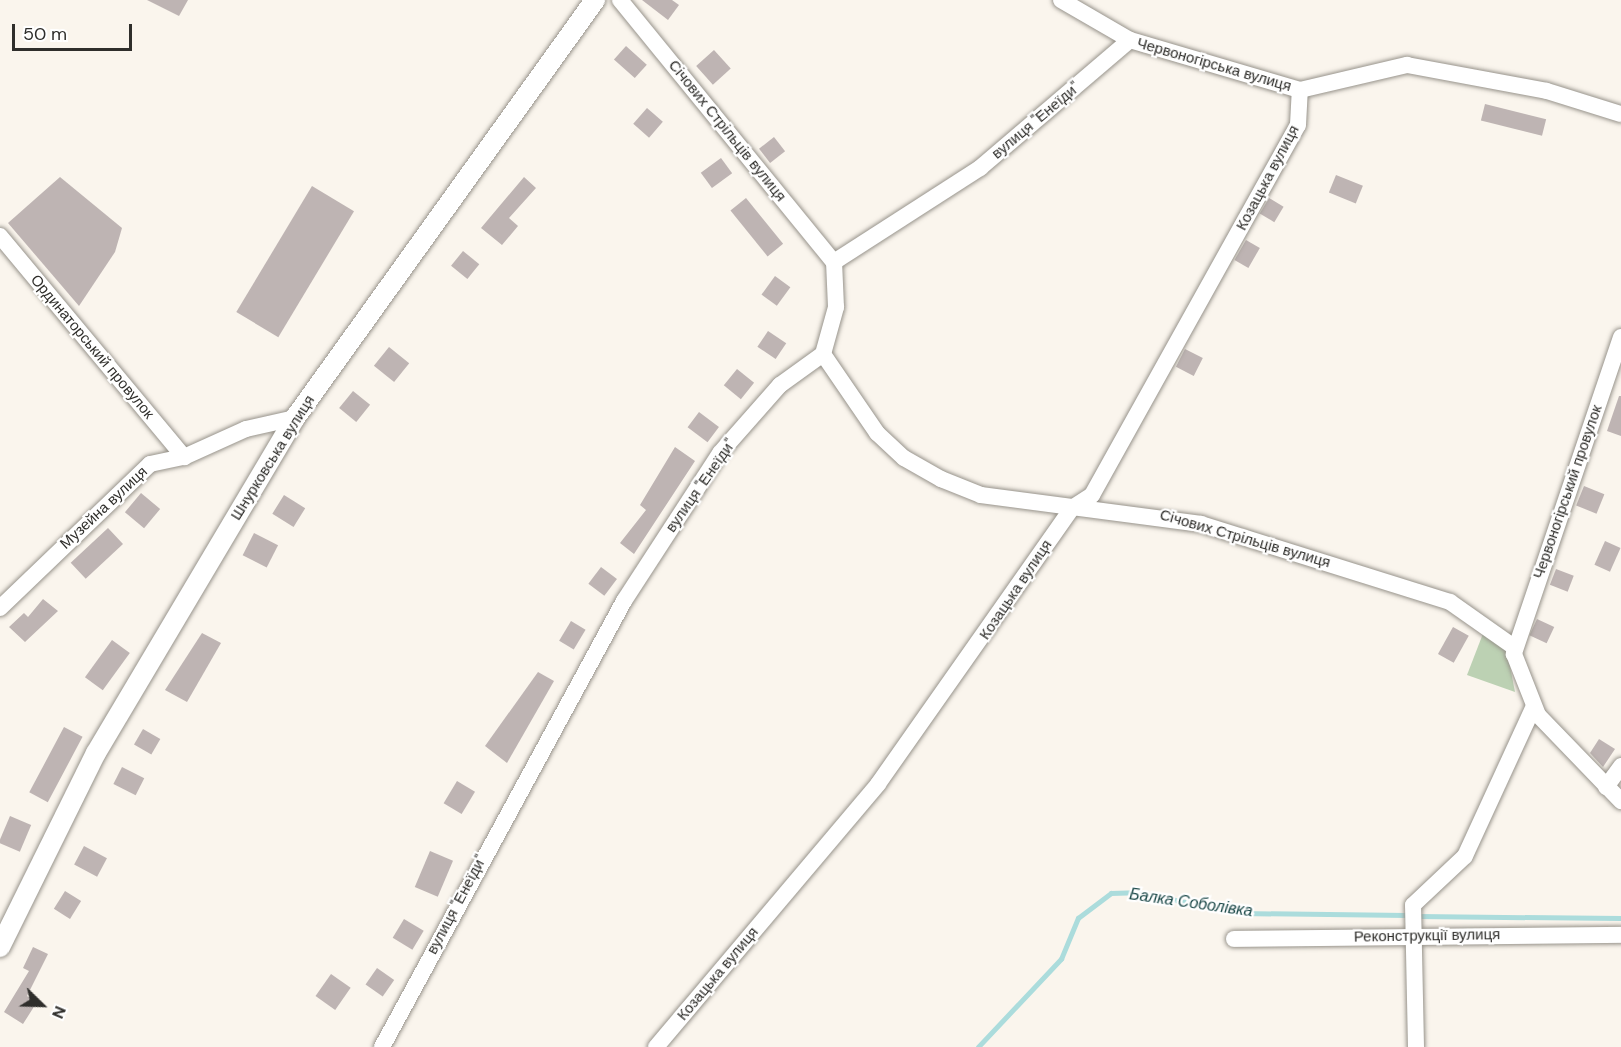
<!DOCTYPE html>
<meta charset="utf-8">
<style>
body{margin:0}
#map{position:relative;width:1621px;height:1047px;overflow:hidden;background:#faf5ed;font-family:"DM Sans",sans-serif}
div>[style]{position:absolute}
.green>*{inset:0;background:#bcd1b3}
.stream>*{height:4.5px;margin:-2.25px;padding:0 2.25px;transform-origin:2.25px;border-radius:2.25px;background:#abdcdc}
.building>*{inset:0;background:#beb4b3;transform-origin:0 0}
.roads{filter:drop-shadow(0 0 2px #97938b) drop-shadow(0 0 2px #97938b)}
.minor>*{height:16px;margin:-8px;padding:0 8px;transform-origin:8px;border-radius:8px;background:#fff}
.tertiary>*{height:20px;margin:-10px;padding:0 10px;transform-origin:10px;border-radius:10px;background:#fff}
span{translate:-50% -50%;white-space:nowrap;text-align:center;line-height:1.15;-webkit-text-stroke:4.5px #fff;paint-order:stroke}
.street-label{font-size:15px;color:#2f2e2b}
.water-label{font-size:16px;color:#1b4848;font-style:italic}
.north{position:absolute;left:12px;top:975px;width:60px;height:60px;-webkit-text-stroke:4px #fff;paint-order:stroke;rotate:113deg;font-size:16px;font-weight:700;line-height:24px;text-align:center;color:#2f2e2b}
.north::after{content:'';display:block;margin:auto;width:21px;height:27px;background:#2f2e2b;clip-path:polygon(50% 0,100% 100%,50% 72%,0 100%)}
.scale{position:absolute;left:12px;top:24px;width:120px;height:27px;box-sizing:border-box;border:3px solid #2f2e2b;border-top:0;padding-left:8px;font-size:18px;line-height:21px;white-space:nowrap;color:#2f2e2b;-webkit-text-stroke:4px #fff;paint-order:stroke}
</style>
<div id="map">
<div class="green">
<i style="clip-path:polygon(1484px 631px,1507px 651px,1515px 692px,1467px 675px)"></i>
</div>
<div class="stream">
<i style="left:1418px;top:916px;width:203px;rotate:0.6deg"></i>
<i style="left:978px;top:1047px;width:121px;rotate:-46.7deg"></i>
<i style="left:1061px;top:959px;width:44px;rotate:-67.5deg"></i>
<i style="left:1078px;top:918px;width:41px;rotate:-37.1deg"></i>
<i style="left:1111px;top:893px;width:24px;rotate:-2deg"></i>
<i style="left:1135px;top:892px;width:108px;rotate:11.2deg"></i>
<i style="left:1241px;top:913px;width:165px;rotate:0.7deg"></i>
</div>
<div class="building">
<i style="clip-path:polygon(147px 0,188px 0,179px 16px)"></i>
<i style="clip-path:polygon(642px 0,672px 0,679px 5px,668px 20px)"></i>
<i style="left:626px;top:46px;width:28px;height:18px;rotate:42deg"></i>
<i style="left:714px;top:50px;width:25px;height:24px;rotate:48deg"></i>
<i style="left:1485px;top:104px;width:63px;height:17px;rotate:14deg"></i>
<i style="left:647px;top:108px;width:21px;height:21px;rotate:41deg"></i>
<i style="left:774px;top:137px;width:18px;height:19px;rotate:52deg"></i>
<i style="left:721px;top:158px;width:19px;height:25px;rotate:54deg"></i>
<i style="left:1336px;top:175px;width:29px;height:19px;rotate:22deg"></i>
<i style="clip-path:polygon(60px 177px,122px 228px,115px 252px,79px 306px,8px 223px)"></i>
<i style="clip-path:polygon(524px 177px,536px 188px,509px 218px,518px 226px,502px 245px,481px 228px)"></i>
<i style="left:312px;top:186px;width:49px;height:147px;rotate:31deg"></i>
<i style="left:746px;top:198px;width:59px;height:20px;rotate:51deg"></i>
<i style="left:1269px;top:198px;width:17px;height:18px;rotate:31deg"></i>
<i style="left:1246px;top:240px;width:16px;height:23px;rotate:30deg"></i>
<i style="left:463px;top:251px;width:21px;height:19px;rotate:39deg"></i>
<i style="left:775px;top:276px;width:19px;height:23px;rotate:36deg"></i>
<i style="left:768px;top:331px;width:22px;height:19px;rotate:34deg"></i>
<i style="left:389px;top:347px;width:26px;height:24px;rotate:39deg"></i>
<i style="left:1185px;top:349px;width:20px;height:20px;rotate:27deg"></i>
<i style="left:737px;top:369px;width:22px;height:21px;rotate:39deg"></i>
<i style="left:353px;top:391px;width:22px;height:22px;rotate:39deg"></i>
<i style="clip-path:polygon(1619px 396px,1621px 396px,1621px 436px,1607px 431px)"></i>
<i style="left:699px;top:412px;width:25px;height:19px;rotate:37deg"></i>
<i style="clip-path:polygon(675px 447px,695px 461px,634px 554px,620px 543px,646px 510px,640px 505px)"></i>
<i style="left:1584px;top:486px;width:22px;height:21px;rotate:22deg"></i>
<i style="left:141px;top:493px;width:25px;height:25px;rotate:40deg"></i>
<i style="left:284px;top:495px;width:25px;height:22px;rotate:32deg"></i>
<i style="left:108px;top:528px;width:22px;height:51px;rotate:47deg"></i>
<i style="left:254px;top:533px;width:27px;height:25px;rotate:27deg"></i>
<i style="left:1605px;top:541px;width:17px;height:26px;rotate:24deg"></i>
<i style="left:601px;top:567px;width:20px;height:21px;rotate:37deg"></i>
<i style="left:1556px;top:569px;width:19px;height:17px;rotate:21deg"></i>
<i style="clip-path:polygon(43px 599px,58px 611px,25px 642px,9px 627px,24px 613px,28px 617px)"></i>
<i style="left:1537px;top:619px;width:19px;height:18px;rotate:25deg"></i>
<i style="left:571px;top:621px;width:17px;height:23px;rotate:31deg"></i>
<i style="left:1453px;top:627px;width:18px;height:31px;rotate:29deg"></i>
<i style="clip-path:polygon(202px 633px,221px 643px,187px 702px,165px 690px)"></i>
<i style="left:112px;top:640px;width:22px;height:46px;rotate:36deg"></i>
<i style="clip-path:polygon(538px 672px,554px 681px,507px 763px,485px 746px)"></i>
<i style="left:64px;top:727px;width:21px;height:74px;rotate:28deg"></i>
<i style="left:143px;top:729px;width:20px;height:18px;rotate:30deg"></i>
<i style="clip-path:polygon(1599px 739px,1615px 749px,1603px 767px,1590px 753px)"></i>
<i style="left:122px;top:767px;width:25px;height:19px;rotate:27deg"></i>
<i style="left:457px;top:781px;width:21px;height:26px;rotate:31deg"></i>
<i style="left:10px;top:816px;width:23px;height:29px;rotate:23deg"></i>
<i style="left:84px;top:846px;width:26px;height:21px;rotate:28deg"></i>
<i style="left:430px;top:851px;width:25px;height:39px;rotate:23deg"></i>
<i style="left:65px;top:891px;width:19px;height:21px;rotate:32deg"></i>
<i style="left:404px;top:919px;width:23px;height:22px;rotate:31deg"></i>
<i style="clip-path:polygon(33px 947px,48px 954px,27px 996px,37px 1002px,23px 1024px,4px 1012px,29px 971px,23px 968px)"></i>
<i style="left:377px;top:968px;width:21px;height:20px;rotate:35deg"></i>
<i style="left:331px;top:974px;width:24px;height:27px;rotate:35deg"></i>
</div>
<div class="roads">
<div class="minor">
<i style="left:620px;top:0;width:338px;rotate:50.8deg"></i>
<i style="left:1061px;top:0;width:80px;rotate:30.1deg"></i>
<i style="left:1130px;top:40px;width:177px;rotate:16.4deg"></i>
<i style="left:1300px;top:90px;width:110px;rotate:-13.2deg"></i>
<i style="left:1407px;top:65px;width:142px;rotate:10.5deg"></i>
<i style="left:1547px;top:91px;width:77px;rotate:17.3deg"></i>
<i style="left:0;top:236px;width:288px;rotate:50.2deg"></i>
<i style="left:1621px;top:337px;width:335px;rotate:108.7deg"></i>
<i style="left:1514px;top:654px;width:66px;rotate:68.5deg"></i>
<i style="left:1538px;top:715px;width:120px;rotate:46deg"></i>
<i style="left:823px;top:354px;width:96px;rotate:55.6deg"></i>
<i style="left:877px;top:433px;width:37px;rotate:43deg"></i>
<i style="left:904px;top:458px;width:43px;rotate:29.6deg"></i>
<i style="left:941px;top:479px;width:43px;rotate:21.8deg"></i>
<i style="left:981px;top:495px;width:222px;rotate:7.5deg"></i>
<i style="left:1201px;top:524px;width:261px;rotate:17.4deg"></i>
<i style="left:1450px;top:602px;width:78px;rotate:35.1deg"></i>
<i style="left:0;top:608px;width:208px;rotate:-43.8deg"></i>
<i style="left:150px;top:464px;width:35px;rotate:-12deg"></i>
<i style="left:184px;top:457px;width:68px;rotate:-24.3deg"></i>
<i style="left:246px;top:429px;width:50px;rotate:-12.7deg"></i>
<i style="left:1606px;top:787px;width:26px;rotate:-54deg"></i>
<i style="left:1234px;top:939px;width:387px;rotate:-0.6deg"></i>
<i style="left:382px;top:1047px;width:507px;rotate:-61.52deg"></i>
<i style="left:624px;top:601px;width:176px;rotate:-57deg"></i>
<i style="left:720px;top:453px;width:91px;rotate:-48.6deg"></i>
<i style="left:780px;top:385px;width:53px;rotate:-35.8deg"></i>
<i style="left:823px;top:354px;width:49px;rotate:-74.5deg"></i>
<i style="left:836px;top:307px;width:45px;rotate:-92.5deg"></i>
<i style="left:834px;top:262px;width:174px;rotate:-32.8deg"></i>
<i style="left:980px;top:168px;width:197px;rotate:-40.5deg"></i>
<i style="left:656px;top:1047px;width:344px;rotate:-49.8deg"></i>
<i style="left:878px;top:784px;width:337px;rotate:-54.9deg"></i>
<i style="left:1072px;top:508px;width:24px;rotate:-33deg"></i>
<i style="left:1092px;top:495px;width:423px;rotate:-60.9deg"></i>
<i style="left:1298px;top:125px;width:35px;rotate:-87deg"></i>
<i style="left:1416px;top:1047px;width:142px;rotate:-91.2deg"></i>
<i style="left:1413px;top:905px;width:71px;rotate:-43.3deg"></i>
<i style="left:1465px;top:856px;width:163px;rotate:-65.3deg"></i>
</div>
<div class="tertiary">
<i style="left:0;top:947px;width:216px;rotate:-63.7deg"></i>
<i style="left:96px;top:753px;width:390px;rotate:-59.3deg"></i>
<i style="left:295px;top:418px;width:515px;rotate:-54.33deg"></i>
</div>
</div>
<div class="street-label">
<span style="left:1214px;top:65px;rotate:16deg">Червоногірська вулиця</span>
<span style="left:1036px;top:121px;rotate:-40deg">вулиця "Енеїди"</span>
<span style="left:727px;top:131px;rotate:51deg">Січових Стрільців вулиця</span>
<span style="left:1268px;top:178px;rotate:-62deg">Козацька вулиця</span>
<span style="left:92px;top:347px;rotate:50deg">Ординаторський провулок</span>
<span style="left:273px;top:458px;rotate:-58deg">Шнурковська вулиця</span>
<span style="left:701px;top:486px;rotate:-55deg">вулиця "Енеїди"</span>
<span style="left:1568px;top:492px;rotate:-71deg">Червоногірський провулок</span>
<span style="left:104px;top:508px;rotate:-43deg">Музейна вулиця</span>
<span style="left:1245px;top:539px;rotate:16deg">Січових Стрільців вулиця</span>
<span style="left:1016px;top:590px;rotate:-56deg">Козацька вулиця</span>
<span style="left:457px;top:905px;rotate:-62deg">вулиця "Енеїди"</span>
<span style="left:1427px;top:936px;rotate:-1deg">Реконструкції вулиця</span>
<span style="left:718px;top:974px;rotate:-50deg">Козацька вулиця</span>
</div>
<div class="water-label">
<span style="left:1191px;top:903px;rotate:8deg">Балка Соболівка</span>
</div>
<div class="north">N</div>
<div class="scale">50 m</div>
</div>
